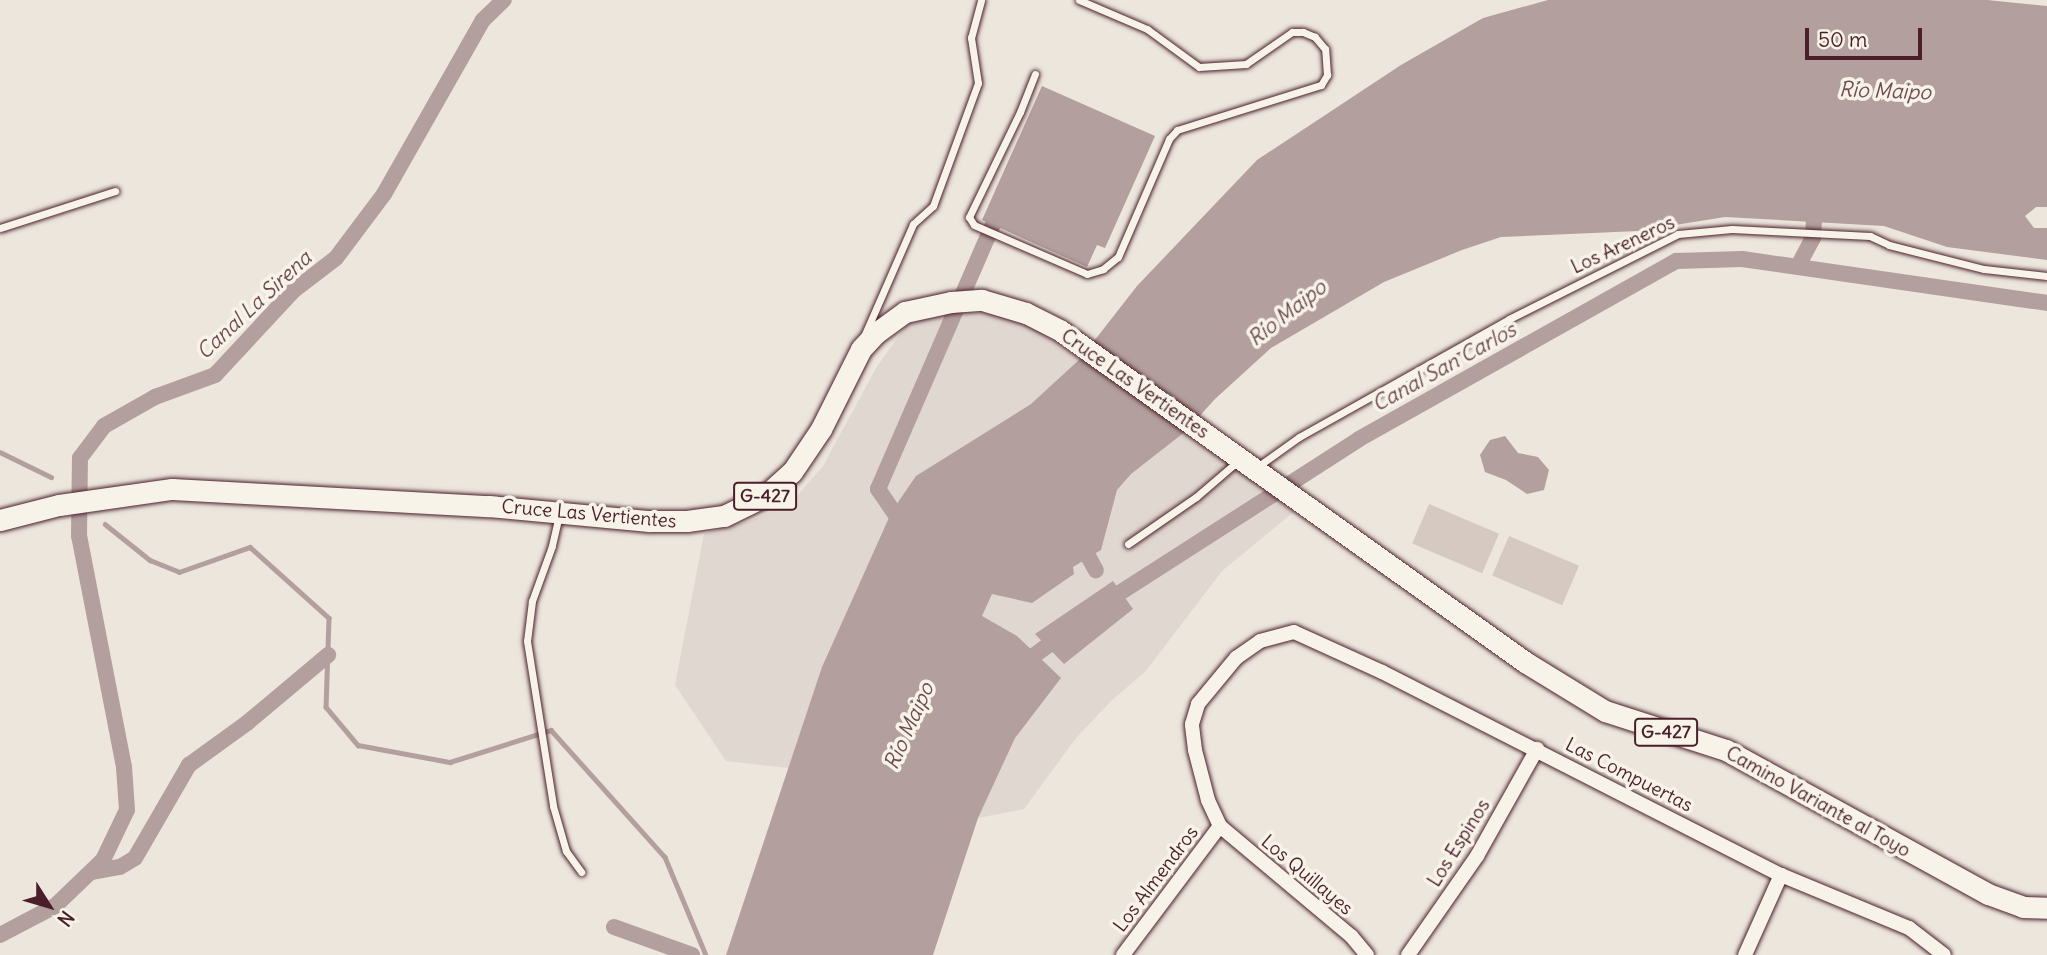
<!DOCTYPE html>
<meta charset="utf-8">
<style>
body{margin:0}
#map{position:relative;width:2047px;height:955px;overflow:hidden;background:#ece6dd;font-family:Delius,sans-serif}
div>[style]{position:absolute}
.built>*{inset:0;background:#e0d7d0}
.green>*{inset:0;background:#d5c9c2;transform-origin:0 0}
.water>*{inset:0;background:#b39f9d}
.stream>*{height:4.5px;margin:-2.25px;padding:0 2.25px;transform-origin:2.25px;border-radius:2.25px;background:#b39f9d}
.canal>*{height:16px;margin:-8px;padding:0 8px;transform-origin:8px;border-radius:8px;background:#b39f9d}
.roads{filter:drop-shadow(0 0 2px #4a1f2b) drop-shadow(0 0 2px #4a1f2b)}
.service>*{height:7px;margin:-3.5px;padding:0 3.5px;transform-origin:3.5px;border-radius:3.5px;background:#f7f3e8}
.minor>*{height:14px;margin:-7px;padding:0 7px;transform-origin:7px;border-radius:7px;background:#f7f3e8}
.primary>*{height:21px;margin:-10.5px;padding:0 10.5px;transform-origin:10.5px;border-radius:10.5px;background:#f7f3e8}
span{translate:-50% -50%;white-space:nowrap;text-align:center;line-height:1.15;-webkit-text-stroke:7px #f7f3e8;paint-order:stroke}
.shield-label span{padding:2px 5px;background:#f7f3e8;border:2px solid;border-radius:5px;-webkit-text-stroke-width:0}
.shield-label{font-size:18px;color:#4a1f2b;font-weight:700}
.street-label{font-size:19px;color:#4a1f2b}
.water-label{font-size:21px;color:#6f4c53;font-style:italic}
.north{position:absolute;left:14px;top:871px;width:70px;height:70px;-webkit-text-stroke:5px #f7f3e8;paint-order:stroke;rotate:127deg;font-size:19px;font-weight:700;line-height:28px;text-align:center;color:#4a1f2b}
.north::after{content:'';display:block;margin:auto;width:24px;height:32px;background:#4a1f2b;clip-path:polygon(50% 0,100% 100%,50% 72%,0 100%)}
.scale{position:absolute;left:1805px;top:28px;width:117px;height:32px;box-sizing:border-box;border:4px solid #4a1f2b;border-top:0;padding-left:9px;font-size:21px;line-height:24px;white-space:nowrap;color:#4a1f2b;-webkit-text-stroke:5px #f7f3e8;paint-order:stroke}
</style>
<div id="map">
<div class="built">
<i style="clip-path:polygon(945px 311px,1018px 316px,1296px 510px,1222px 571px,1145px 672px,1112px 700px,1076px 738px,1024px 809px,978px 818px,789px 768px,726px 761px,675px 685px,704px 534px,749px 521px,790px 504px,823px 466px,876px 368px,906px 326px)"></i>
</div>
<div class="green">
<i style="left:1429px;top:504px;width:76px;height:43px;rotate:23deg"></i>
<i style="left:1509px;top:536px;width:76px;height:43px;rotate:23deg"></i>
</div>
<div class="water">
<i style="clip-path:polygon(1548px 0,1987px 0,2047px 6px,2047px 207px,2036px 207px,2025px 216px,2034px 228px,2047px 228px,2047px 260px,1947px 247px,1884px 226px,1725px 217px,1638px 231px,1501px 237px,1462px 250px,1384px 282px,1271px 348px,1215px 399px,1186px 431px,1131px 474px,1117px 490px,1101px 550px,1073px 567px,1074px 574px,1032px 603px,992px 594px,982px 616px,1017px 636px,1061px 678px,1015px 738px,978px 818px,933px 955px,726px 955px,822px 667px,892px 511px,916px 476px,1031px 404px,1080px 359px,1137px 286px,1257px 160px,1401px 65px,1483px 18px)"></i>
<i style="clip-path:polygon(1042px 86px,1155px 136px,1105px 248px,1097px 245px,1087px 267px,982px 220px)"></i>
<i style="clip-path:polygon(1505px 436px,1518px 453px,1538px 457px,1549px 470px,1544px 490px,1527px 494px,1506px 480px,1485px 472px,1480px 455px,1490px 440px)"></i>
<i style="clip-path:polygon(1113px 581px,1133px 609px,1064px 664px,1035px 634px)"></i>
</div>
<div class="stream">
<i style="left:0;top:452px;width:57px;rotate:26.1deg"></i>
<i style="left:105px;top:524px;width:58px;rotate:38.7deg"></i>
<i style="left:150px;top:560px;width:31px;rotate:22deg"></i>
<i style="left:179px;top:572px;width:75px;rotate:-19.4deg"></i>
<i style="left:250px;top:547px;width:106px;rotate:41.9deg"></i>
<i style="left:329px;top:618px;width:89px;rotate:91.9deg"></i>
<i style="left:326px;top:707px;width:50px;rotate:49.9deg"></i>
<i style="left:358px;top:745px;width:94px;rotate:10.5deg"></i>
<i style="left:450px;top:762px;width:106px;rotate:-17.6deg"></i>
<i style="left:551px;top:730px;width:171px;rotate:48.1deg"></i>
<i style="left:665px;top:857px;width:106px;rotate:67.3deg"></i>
</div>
<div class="canal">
<i style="left:1798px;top:266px;width:32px;rotate:-62deg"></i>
<i style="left:1813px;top:238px;width:18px;rotate:-87deg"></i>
<i style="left:1814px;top:220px;width:17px;rotate:-65deg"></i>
<i style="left:904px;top:527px;width:46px;rotate:-124.4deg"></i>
<i style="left:878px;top:489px;width:288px;rotate:-66.5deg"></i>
<i style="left:1078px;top:538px;width:37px;rotate:61deg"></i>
<i style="left:1104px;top:603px;width:303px;rotate:-32.7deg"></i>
<i style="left:1359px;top:439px;width:364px;rotate:-29.3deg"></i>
<i style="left:1676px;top:261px;width:66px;rotate:-1.7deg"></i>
<i style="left:1742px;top:259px;width:308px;rotate:8.2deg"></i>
<i style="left:1018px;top:662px;width:18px;rotate:-22deg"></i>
<i style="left:1035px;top:655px;width:36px;rotate:-37deg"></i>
<i style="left:91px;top:872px;width:29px;rotate:-10deg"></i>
<i style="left:120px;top:867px;width:17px;rotate:-31deg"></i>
<i style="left:135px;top:858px;width:108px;rotate:-59.9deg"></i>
<i style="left:189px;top:765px;width:72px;rotate:-35.9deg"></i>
<i style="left:247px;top:723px;width:106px;rotate:-40deg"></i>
<i style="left:614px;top:927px;width:83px;rotate:19.7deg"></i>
<i style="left:0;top:935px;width:62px;rotate:-27.8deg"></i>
<i style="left:55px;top:906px;width:66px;rotate:-43.8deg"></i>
<i style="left:103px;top:860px;width:55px;rotate:-64.4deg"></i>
<i style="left:127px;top:810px;width:43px;rotate:-94deg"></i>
<i style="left:124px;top:767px;width:235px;rotate:-101deg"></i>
<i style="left:79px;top:536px;width:78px;rotate:-89.3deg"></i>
<i style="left:80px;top:458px;width:40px;rotate:-53deg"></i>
<i style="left:104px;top:426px;width:59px;rotate:-29.6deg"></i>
<i style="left:155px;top:397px;width:64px;rotate:-20.1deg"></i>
<i style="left:215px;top:375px;width:115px;rotate:-47.1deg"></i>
<i style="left:293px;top:291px;width:54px;rotate:-37.5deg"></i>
<i style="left:336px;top:258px;width:80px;rotate:-53.1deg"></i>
<i style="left:384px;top:194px;width:200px;rotate:-60.4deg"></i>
<i style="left:483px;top:20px;width:29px;rotate:-44deg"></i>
</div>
<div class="roads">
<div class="service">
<i style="left:1035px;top:74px;width:41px;rotate:111.5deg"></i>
<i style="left:1020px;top:112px;width:117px;rotate:115.9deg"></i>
<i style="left:969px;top:217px;width:9px;rotate:58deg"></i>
<i style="left:974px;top:225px;width:123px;rotate:23.4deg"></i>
<i style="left:1087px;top:274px;width:17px;rotate:-17deg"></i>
<i style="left:1103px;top:269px;width:19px;rotate:-39deg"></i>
<i style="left:1118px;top:257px;width:129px;rotate:-66.6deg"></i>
<i style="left:1169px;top:139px;width:12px;rotate:-48deg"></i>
<i style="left:1177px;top:130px;width:151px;rotate:-17.4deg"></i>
<i style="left:1321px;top:85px;width:12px;rotate:-59deg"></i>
<i style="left:1327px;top:75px;width:26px;rotate:-94deg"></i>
<i style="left:1325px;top:49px;width:16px;rotate:-130deg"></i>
<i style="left:1315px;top:37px;width:13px;rotate:-157deg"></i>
<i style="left:1303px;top:32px;width:11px;rotate:180deg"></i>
<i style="left:1292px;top:32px;width:56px;rotate:145.2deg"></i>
<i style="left:1246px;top:64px;width:47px;rotate:176.3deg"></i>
<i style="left:1199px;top:67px;width:64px;rotate:-143.8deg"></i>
<i style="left:1147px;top:29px;width:74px;rotate:-156.9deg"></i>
<i style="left:0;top:228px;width:121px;rotate:-17.8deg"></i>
<i style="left:865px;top:334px;width:120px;rotate:-66.4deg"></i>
<i style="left:913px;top:224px;width:27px;rotate:-42deg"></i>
<i style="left:933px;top:206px;width:131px;rotate:-69.9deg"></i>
<i style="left:978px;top:83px;width:46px;rotate:-98.8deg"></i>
<i style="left:971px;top:38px;width:39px;rotate:-75deg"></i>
<i style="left:1257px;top:467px;width:52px;rotate:-35.5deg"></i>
<i style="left:1299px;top:437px;width:241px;rotate:-29.3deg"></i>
<i style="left:1509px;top:319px;width:189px;rotate:-26.7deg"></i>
<i style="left:1678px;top:234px;width:54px;rotate:-5.3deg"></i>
<i style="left:1732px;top:229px;width:138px;rotate:2.9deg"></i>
<i style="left:1870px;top:236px;width:21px;rotate:25deg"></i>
<i style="left:1889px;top:245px;width:98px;rotate:14.2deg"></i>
<i style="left:1984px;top:269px;width:63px;rotate:6.3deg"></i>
<i style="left:559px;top:515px;width:32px;rotate:103deg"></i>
<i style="left:552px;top:546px;width:59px;rotate:110deg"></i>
<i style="left:532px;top:601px;width:40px;rotate:97.1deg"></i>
<i style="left:527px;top:641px;width:167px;rotate:81deg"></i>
<i style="left:553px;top:806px;width:47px;rotate:73.9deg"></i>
<i style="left:566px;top:851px;width:26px;rotate:54deg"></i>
<i style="left:1128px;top:544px;width:83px;rotate:-34.7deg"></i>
<i style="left:1196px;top:497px;width:57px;rotate:-40.7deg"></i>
</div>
<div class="minor">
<i style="left:1123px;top:955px;width:161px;rotate:-53.1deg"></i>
<i style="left:1367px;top:955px;width:25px;rotate:-130deg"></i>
<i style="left:1351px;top:936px;width:171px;rotate:-140deg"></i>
<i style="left:1220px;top:826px;width:29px;rotate:-115deg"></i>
<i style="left:1208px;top:800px;width:52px;rotate:-104.6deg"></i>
<i style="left:1195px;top:750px;width:26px;rotate:-97deg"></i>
<i style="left:1192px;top:724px;width:21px;rotate:-73deg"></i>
<i style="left:1198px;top:704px;width:60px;rotate:-50.4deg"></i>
<i style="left:1236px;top:658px;width:29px;rotate:-35deg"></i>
<i style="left:1260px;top:641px;width:35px;rotate:-15deg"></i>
<i style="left:1294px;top:632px;width:97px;rotate:24.4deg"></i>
<i style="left:1382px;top:672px;width:448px;rotate:27deg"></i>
<i style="left:1781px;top:875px;width:139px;rotate:22.5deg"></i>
<i style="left:1909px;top:928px;width:44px;rotate:37.6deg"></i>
<i style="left:1408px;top:955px;width:121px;rotate:-55.1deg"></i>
<i style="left:1477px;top:856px;width:123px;rotate:-60.7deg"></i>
<i style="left:1745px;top:955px;width:88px;rotate:-65.8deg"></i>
</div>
<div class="primary">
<i style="left:0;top:520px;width:61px;rotate:-14.3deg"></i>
<i style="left:59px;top:505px;width:114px;rotate:-8.1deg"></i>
<i style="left:172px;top:489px;width:317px;rotate:3.1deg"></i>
<i style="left:489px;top:506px;width:161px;rotate:5.4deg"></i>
<i style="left:649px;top:521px;width:38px"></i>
<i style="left:687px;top:521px;width:37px;rotate:-8deg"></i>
<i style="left:724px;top:516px;width:46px;rotate:-26deg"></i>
<i style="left:765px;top:496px;width:36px;rotate:-42deg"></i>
<i style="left:792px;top:472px;width:52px;rotate:-56deg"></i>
<i style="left:821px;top:429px;width:89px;rotate:-63.4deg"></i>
<i style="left:861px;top:349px;width:22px;rotate:-47deg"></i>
<i style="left:876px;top:333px;width:36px;rotate:-36deg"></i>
<i style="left:905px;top:312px;width:47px;rotate:-12.3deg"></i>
<i style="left:951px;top:302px;width:31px;rotate:-4deg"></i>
<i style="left:982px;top:300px;width:46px;rotate:16.5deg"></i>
<i style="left:1026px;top:313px;width:39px;rotate:27deg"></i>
<i style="left:1061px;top:331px;width:570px;rotate:35.5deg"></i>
<i style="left:1525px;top:662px;width:94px;rotate:31.5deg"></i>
<i style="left:1605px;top:711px;width:127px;rotate:17.9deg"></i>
<i style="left:1726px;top:750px;width:299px;rotate:28.8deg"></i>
<i style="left:1988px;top:894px;width:37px;rotate:20deg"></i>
<i style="left:2023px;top:907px;width:24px;rotate:2deg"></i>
</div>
</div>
<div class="shield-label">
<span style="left:765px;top:496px">G-427</span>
<span style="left:1666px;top:732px">G-427</span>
</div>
<div class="street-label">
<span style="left:1623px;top:245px;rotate:-25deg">Los Areneros</span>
<span style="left:1135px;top:384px;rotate:35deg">Cruce Las Vertientes</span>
<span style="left:589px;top:514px;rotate:5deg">Cruce Las Vertientes</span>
<span style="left:1629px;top:775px;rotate:27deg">Las Compuertas</span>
<span style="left:1818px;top:802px;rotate:29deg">Camino Variante al Toyo</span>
<span style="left:1459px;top:843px;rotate:-58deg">Los Espinos</span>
<span style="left:1307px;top:875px;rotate:40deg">Los Quillayes</span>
<span style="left:1156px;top:879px;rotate:-53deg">Los Almendros</span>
</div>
<div class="water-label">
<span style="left:1885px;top:91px;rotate:2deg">Río Maipo</span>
<span style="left:254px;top:305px;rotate:-43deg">Canal La Sirena</span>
<span style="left:1287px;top:313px;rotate:-38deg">Río Maipo</span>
<span style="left:1444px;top:367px;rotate:-29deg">Canal San Carlos</span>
<span style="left:909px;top:726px;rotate:-66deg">Río Maipo</span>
</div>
<div class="north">N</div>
<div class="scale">50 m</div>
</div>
